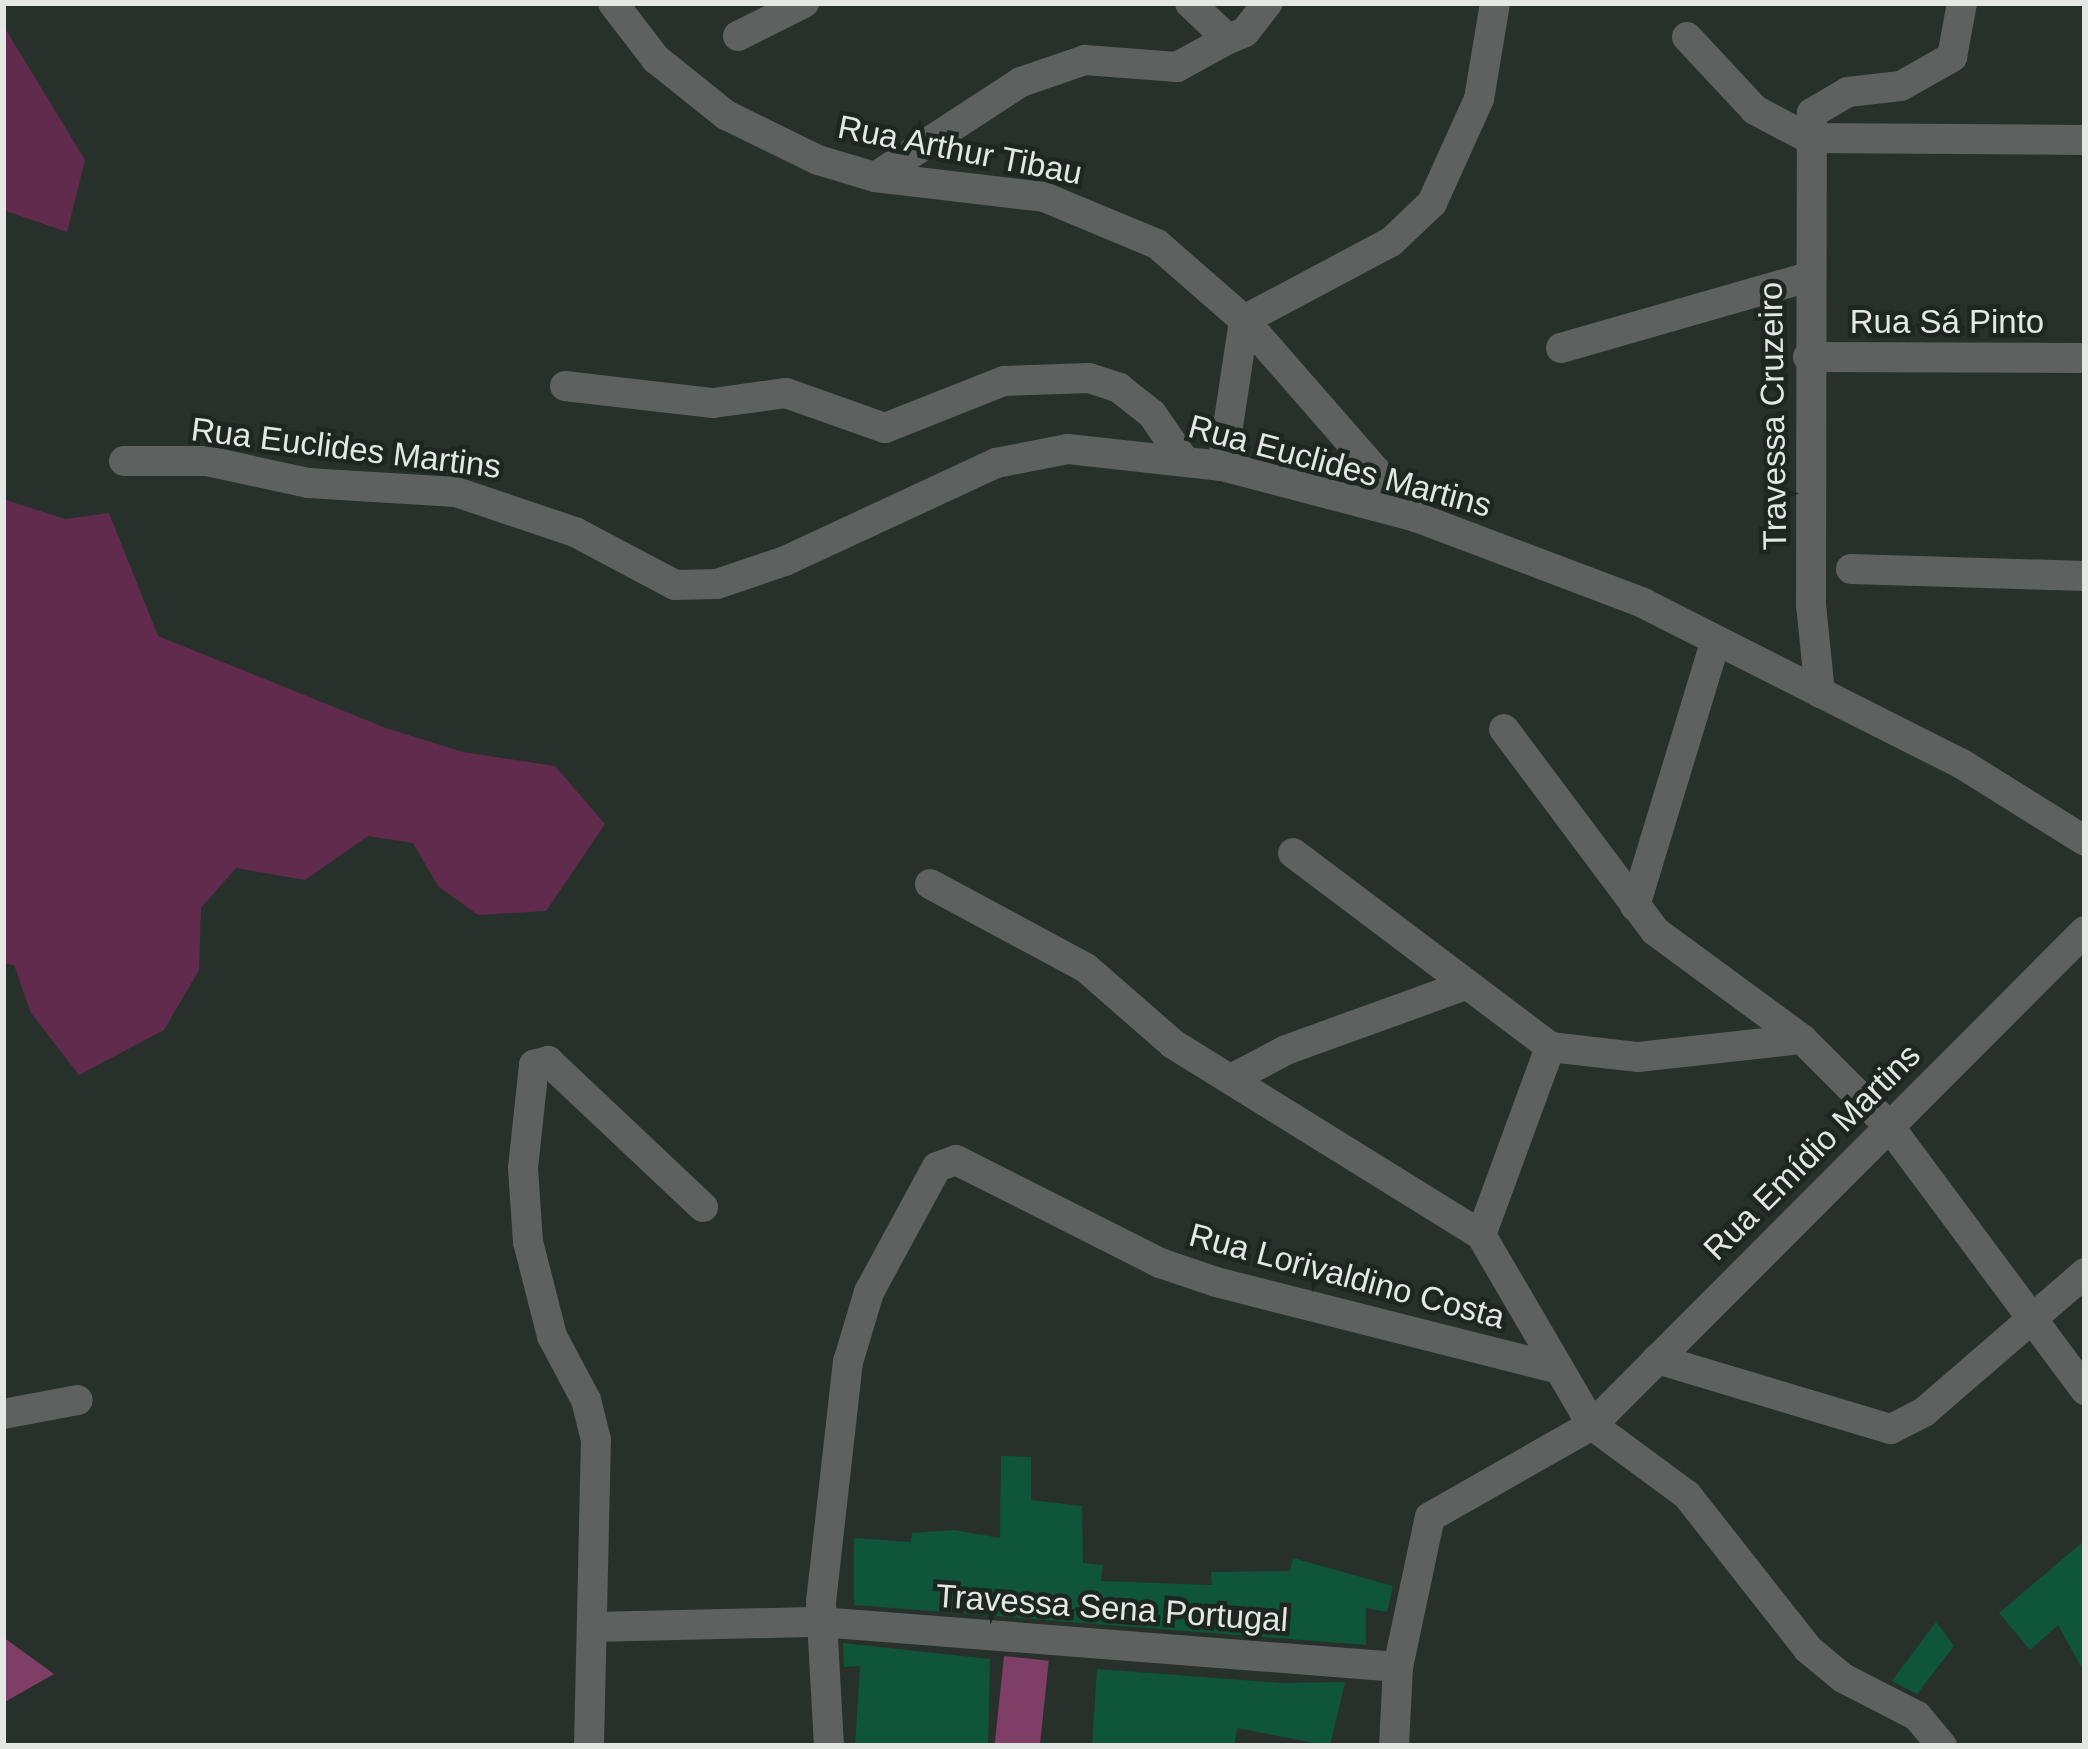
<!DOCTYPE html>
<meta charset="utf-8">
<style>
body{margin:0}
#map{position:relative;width:2088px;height:1749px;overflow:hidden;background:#28302b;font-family:Arial,sans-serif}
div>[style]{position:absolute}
.green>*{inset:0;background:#612b4d}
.forest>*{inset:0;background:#7f3e66;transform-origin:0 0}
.building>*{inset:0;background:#0e5539}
.minor>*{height:30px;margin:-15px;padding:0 15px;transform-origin:15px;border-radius:15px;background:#5d615f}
span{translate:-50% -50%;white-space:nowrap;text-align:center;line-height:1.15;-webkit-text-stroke:9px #1e2622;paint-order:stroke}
.street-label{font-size:33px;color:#e3e8e5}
.frame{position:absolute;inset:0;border:6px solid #e3e8e5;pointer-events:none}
</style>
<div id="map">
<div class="green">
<i style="clip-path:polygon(3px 25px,85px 160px,67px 232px,3px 210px)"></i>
<i style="clip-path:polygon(3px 499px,65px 519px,109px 513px,158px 636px,386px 728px,463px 752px,555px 766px,605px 824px,546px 911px,478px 915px,438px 886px,413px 843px,368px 836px,305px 880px,236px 868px,201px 908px,199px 970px,164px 1030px,79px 1075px,31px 1013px,14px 965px,3px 963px)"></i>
</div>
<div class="forest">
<i style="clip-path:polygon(3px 1637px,54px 1674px,3px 1703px)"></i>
<i style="left:1004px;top:1656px;width:45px;height:90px;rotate:6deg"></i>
</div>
<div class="building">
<i style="clip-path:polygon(1001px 1456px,1031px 1457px,1031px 1500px,1082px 1506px,1083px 1563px,1103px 1565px,1101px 1581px,1212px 1585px,1211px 1572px,1290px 1571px,1293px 1558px,1393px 1586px,1387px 1612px,1366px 1608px,1366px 1645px,854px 1605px,854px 1538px,911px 1542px,912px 1533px,954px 1530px,1000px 1538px)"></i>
<i style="clip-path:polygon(2085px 1540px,2085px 1674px,2058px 1625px,2030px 1650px,1999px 1613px)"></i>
<i style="clip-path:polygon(1936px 1622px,1954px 1646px,1917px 1694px,1892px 1681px)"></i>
<i style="clip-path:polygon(843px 1643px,990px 1659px,988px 1746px,855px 1746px,860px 1666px,844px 1667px)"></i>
<i style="clip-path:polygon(1097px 1669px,1282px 1683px,1345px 1682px,1330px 1746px,1237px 1728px,1234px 1746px,1092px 1746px)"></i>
</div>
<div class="minor">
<i style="left:613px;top:3px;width:71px;rotate:52.5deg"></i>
<i style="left:656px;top:59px;width:90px;rotate:38.7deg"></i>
<i style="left:726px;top:115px;width:102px;rotate:26.1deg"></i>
<i style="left:818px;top:160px;width:59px;rotate:16.6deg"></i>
<i style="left:875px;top:177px;width:170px;rotate:6.7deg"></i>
<i style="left:1044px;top:197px;width:122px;rotate:22.6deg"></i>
<i style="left:1157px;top:244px;width:116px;rotate:41.1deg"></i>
<i style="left:1244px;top:320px;width:262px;rotate:48.9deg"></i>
<i style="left:1190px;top:3px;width:52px;rotate:43.5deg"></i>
<i style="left:1228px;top:39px;width:18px;rotate:-22deg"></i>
<i style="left:1245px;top:32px;width:37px;rotate:-52deg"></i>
<i style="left:738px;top:36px;width:74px;rotate:-26.6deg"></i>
<i style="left:1687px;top:37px;width:100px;rotate:47deg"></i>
<i style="left:1755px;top:110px;width:60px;rotate:27.8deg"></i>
<i style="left:1808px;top:138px;width:277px;rotate:0.4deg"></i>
<i style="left:875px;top:177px;width:174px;rotate:-33.1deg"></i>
<i style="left:1021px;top:82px;width:68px;rotate:-19deg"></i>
<i style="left:1085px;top:60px;width:92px;rotate:4.4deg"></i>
<i style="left:1177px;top:67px;width:58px;rotate:-28.8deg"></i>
<i style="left:1561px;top:348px;width:257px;rotate:-16deg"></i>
<i style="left:1808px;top:357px;width:277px;rotate:0.2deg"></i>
<i style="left:565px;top:386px;width:149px;rotate:6.6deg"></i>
<i style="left:713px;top:403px;width:74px;rotate:-7.8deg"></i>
<i style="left:786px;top:393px;width:105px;rotate:19.5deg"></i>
<i style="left:885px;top:428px;width:128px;rotate:-21.6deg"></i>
<i style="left:1004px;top:381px;width:85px;rotate:-2deg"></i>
<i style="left:1089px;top:378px;width:32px;rotate:18deg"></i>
<i style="left:1119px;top:388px;width:42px;rotate:38.2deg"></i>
<i style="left:1152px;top:414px;width:55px;rotate:55.4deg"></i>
<i style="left:124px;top:461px;width:83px"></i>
<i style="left:207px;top:461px;width:103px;rotate:12.3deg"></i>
<i style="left:308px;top:483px;width:148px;rotate:3.5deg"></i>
<i style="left:456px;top:492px;width:126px;rotate:18.6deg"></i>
<i style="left:575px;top:532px;width:113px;rotate:27.9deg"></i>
<i style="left:675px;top:585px;width:42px;rotate:-1.4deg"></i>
<i style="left:717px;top:584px;width:72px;rotate:-18.7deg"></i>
<i style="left:785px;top:561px;width:233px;rotate:-24.9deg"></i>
<i style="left:996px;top:463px;width:73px;rotate:-11deg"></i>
<i style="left:1068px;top:449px;width:155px;rotate:6.3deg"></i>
<i style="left:1222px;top:466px;width:201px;rotate:14.7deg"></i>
<i style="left:1416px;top:517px;width:243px;rotate:20.7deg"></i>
<i style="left:1643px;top:603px;width:357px;rotate:26.8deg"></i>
<i style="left:1962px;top:764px;width:145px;rotate:32deg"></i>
<i style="left:1222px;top:466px;width:148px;rotate:-81.4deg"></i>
<i style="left:1244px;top:320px;width:166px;rotate:-28deg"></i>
<i style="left:1391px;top:242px;width:57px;rotate:-43.6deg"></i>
<i style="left:1432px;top:203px;width:114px;rotate:-65.7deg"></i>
<i style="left:1479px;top:99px;width:97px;rotate:-80.5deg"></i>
<i style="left:1851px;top:569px;width:234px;rotate:1.7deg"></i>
<i style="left:1820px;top:693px;width:88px;rotate:-95.8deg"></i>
<i style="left:1811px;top:605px;width:492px;rotate:-89.9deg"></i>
<i style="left:1812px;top:113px;width:42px;rotate:-30.3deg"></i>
<i style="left:1848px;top:92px;width:53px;rotate:-6.5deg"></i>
<i style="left:1901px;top:86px;width:59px;rotate:-29.6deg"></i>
<i style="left:1952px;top:57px;width:55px;rotate:-79.5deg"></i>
<i style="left:1504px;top:729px;width:252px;rotate:53.2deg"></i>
<i style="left:1655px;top:931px;width:182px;rotate:36.3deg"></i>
<i style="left:1802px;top:1039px;width:123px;rotate:45deg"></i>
<i style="left:1889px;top:1126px;width:329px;rotate:53.4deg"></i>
<i style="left:1293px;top:853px;width:322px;rotate:37deg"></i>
<i style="left:1550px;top:1047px;width:89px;rotate:6.5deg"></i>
<i style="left:1638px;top:1057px;width:165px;rotate:-6.3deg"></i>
<i style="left:930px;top:884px;width:177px;rotate:28.3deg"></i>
<i style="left:1086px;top:968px;width:116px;rotate:41.1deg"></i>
<i style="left:1173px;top:1044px;width:362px;rotate:31.8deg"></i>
<i style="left:1481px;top:1235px;width:220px;rotate:59.7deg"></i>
<i style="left:1592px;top:1425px;width:118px;rotate:36.4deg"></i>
<i style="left:1687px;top:1495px;width:196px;rotate:51.8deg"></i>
<i style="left:1808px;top:1649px;width:45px;rotate:39.6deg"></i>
<i style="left:1843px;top:1678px;width:83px;rotate:27.2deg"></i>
<i style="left:1917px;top:1716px;width:39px;rotate:50deg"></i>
<i style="left:1635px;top:906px;width:278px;rotate:-73.1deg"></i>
<i style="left:1233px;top:1078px;width:60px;rotate:-27.8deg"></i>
<i style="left:1286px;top:1050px;width:191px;rotate:-19.9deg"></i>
<i style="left:1481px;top:1235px;width:200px;rotate:-69.8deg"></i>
<i style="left:1657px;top:1359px;width:244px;rotate:16.7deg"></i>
<i style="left:1891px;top:1429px;width:37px;rotate:-27deg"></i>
<i style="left:1924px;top:1412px;width:213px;rotate:-40.8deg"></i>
<i style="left:3px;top:1414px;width:76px;rotate:-10.6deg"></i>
<i style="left:592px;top:1627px;width:228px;rotate:-1.3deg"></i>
<i style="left:820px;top:1622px;width:580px;rotate:4.45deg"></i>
<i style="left:589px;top:1746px;width:306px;rotate:-88.7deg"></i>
<i style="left:596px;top:1440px;width:41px;rotate:-104deg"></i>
<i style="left:586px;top:1400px;width:72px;rotate:-118deg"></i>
<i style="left:552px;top:1336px;width:97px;rotate:-104.3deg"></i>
<i style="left:528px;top:1242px;width:74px;rotate:-93.9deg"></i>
<i style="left:523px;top:1168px;width:104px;rotate:-83.9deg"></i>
<i style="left:534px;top:1065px;width:15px;rotate:-16deg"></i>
<i style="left:548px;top:1061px;width:213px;rotate:43.3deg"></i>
<i style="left:829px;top:1746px;width:144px;rotate:-93.2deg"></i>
<i style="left:821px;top:1602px;width:242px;rotate:-83.6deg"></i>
<i style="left:848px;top:1362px;width:73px;rotate:-73.3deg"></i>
<i style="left:869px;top:1292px;width:142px;rotate:-61.5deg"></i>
<i style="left:937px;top:1167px;width:20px;rotate:-20deg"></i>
<i style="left:956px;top:1160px;width:229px;rotate:26.8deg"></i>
<i style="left:1160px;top:1263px;width:59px;rotate:18.7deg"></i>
<i style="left:1216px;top:1282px;width:351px;rotate:14.2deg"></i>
<i style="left:1394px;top:1746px;width:79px;rotate:-87.1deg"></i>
<i style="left:1398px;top:1667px;width:153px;rotate:-78deg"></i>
<i style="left:1430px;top:1517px;width:186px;rotate:-29.6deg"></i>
<i style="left:1592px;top:1425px;width:698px;rotate:-45.06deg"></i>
</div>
<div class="street-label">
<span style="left:960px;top:150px;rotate:11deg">Rua Arthur Tibau</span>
<span style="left:1947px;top:322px">Rua Sá Pinto</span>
<span style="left:1773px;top:416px;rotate:-91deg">Travessa Cruzeiro</span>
<span style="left:346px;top:448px;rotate:7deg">Rua Euclides Martins</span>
<span style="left:1340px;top:466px;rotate:15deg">Rua Euclides Martins</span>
<span style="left:1812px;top:1152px;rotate:-45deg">Rua Emídio Martins</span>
<span style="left:1347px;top:1276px;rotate:15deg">Rua Lorivaldino Costa</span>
<span style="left:1112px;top:1608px;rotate:4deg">Travessa Sena Portugal</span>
</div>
<div class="frame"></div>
</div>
